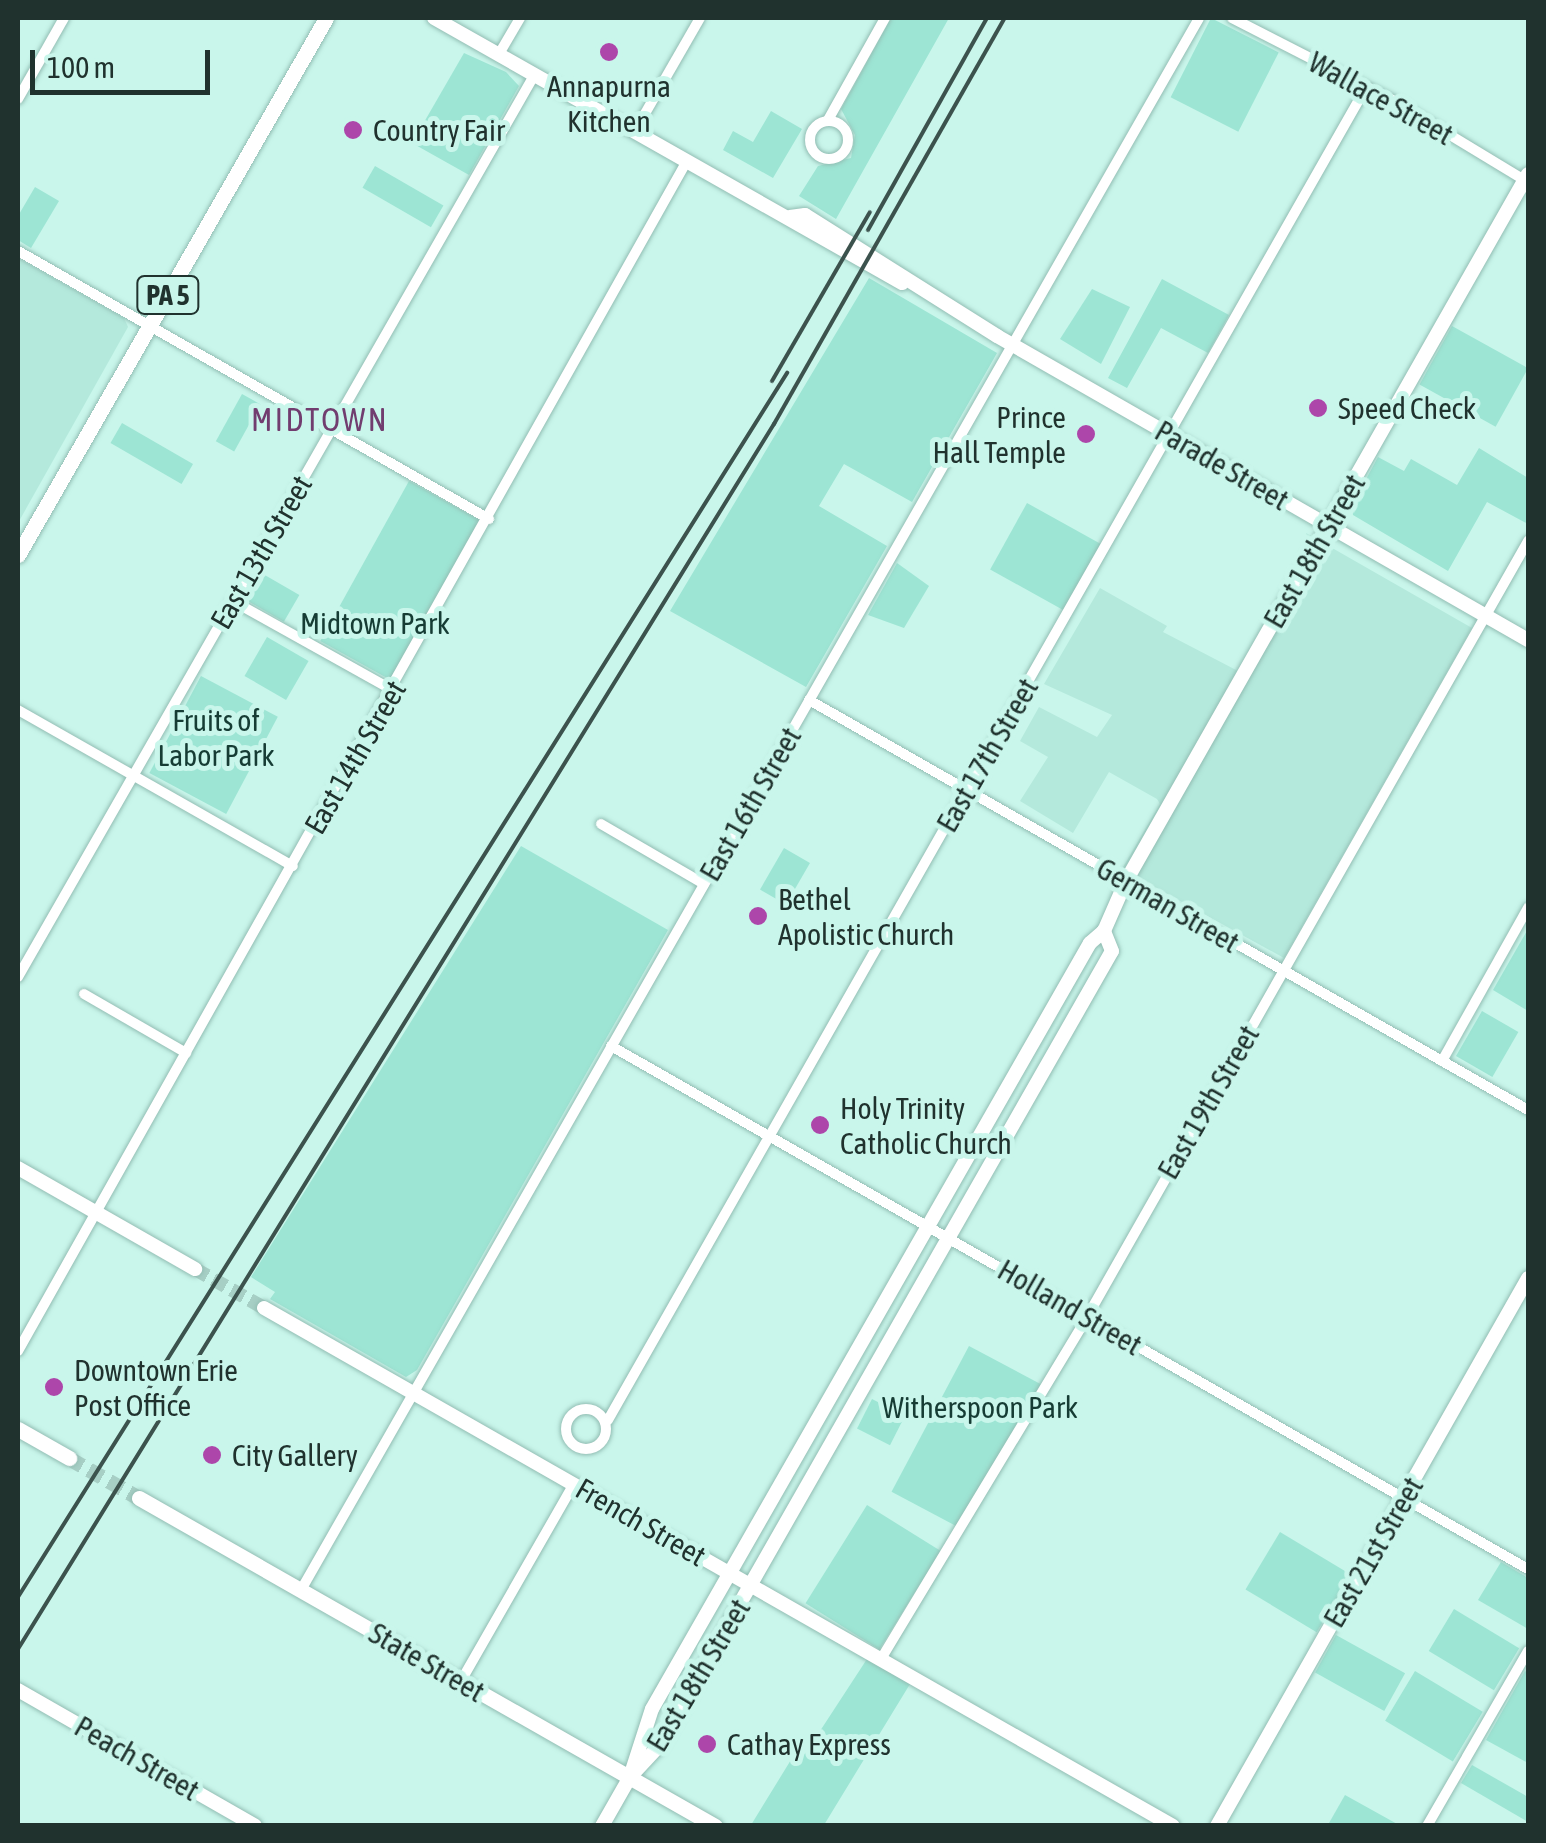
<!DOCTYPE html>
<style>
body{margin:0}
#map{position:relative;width:1546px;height:1843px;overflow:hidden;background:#c9f6eb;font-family:"Asap Condensed",sans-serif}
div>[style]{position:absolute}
.built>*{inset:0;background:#b4e9dc}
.green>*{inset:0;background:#9de5d4;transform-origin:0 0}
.secondary-tunnel>*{height:14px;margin-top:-7px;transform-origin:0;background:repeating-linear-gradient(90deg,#a7cfc5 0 14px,transparent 0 21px)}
.primary-tunnel>*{height:15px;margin-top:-7.5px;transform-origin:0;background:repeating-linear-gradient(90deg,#a7cfc5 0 15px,transparent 0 23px)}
.roads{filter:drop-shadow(0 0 2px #92bdb3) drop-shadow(0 0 2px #92bdb3)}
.street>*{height:10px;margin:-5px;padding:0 5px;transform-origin:5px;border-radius:5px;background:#fff}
.street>.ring{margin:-5px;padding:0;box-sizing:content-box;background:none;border:10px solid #fff;border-radius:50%}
.secondary>*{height:14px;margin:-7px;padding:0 7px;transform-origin:7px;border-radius:7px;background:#fff}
.primary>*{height:15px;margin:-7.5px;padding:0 7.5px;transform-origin:7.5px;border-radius:7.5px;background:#fff}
.rail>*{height:4px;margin:-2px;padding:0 2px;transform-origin:2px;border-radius:2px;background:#3c524d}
.dots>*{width:28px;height:28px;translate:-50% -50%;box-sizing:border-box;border:5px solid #c9f6eb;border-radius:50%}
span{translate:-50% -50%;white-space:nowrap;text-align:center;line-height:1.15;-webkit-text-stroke:10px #c9f6eb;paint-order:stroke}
.shield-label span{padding:2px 8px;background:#c9f6eb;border:2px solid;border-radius:8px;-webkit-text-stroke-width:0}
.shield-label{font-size:28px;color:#20322e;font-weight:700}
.poi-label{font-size:30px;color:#20322e}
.left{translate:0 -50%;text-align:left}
.right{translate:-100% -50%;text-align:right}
.street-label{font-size:30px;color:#20322e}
.park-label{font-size:30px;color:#163c34}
.neighbourhood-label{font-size:32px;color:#713d6f;letter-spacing:2.5px}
.frame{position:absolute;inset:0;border:20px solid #20322e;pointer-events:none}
.scale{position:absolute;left:30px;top:50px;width:180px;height:45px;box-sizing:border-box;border:5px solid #20322e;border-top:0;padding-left:12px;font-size:30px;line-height:35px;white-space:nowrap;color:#20322e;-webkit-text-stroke:8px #c9f6eb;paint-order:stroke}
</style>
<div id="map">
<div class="built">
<i style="clip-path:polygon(18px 258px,124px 318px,128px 327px,18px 523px)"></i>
<i style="clip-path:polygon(1306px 533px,1472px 628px,1284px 958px,1122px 869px,1160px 804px,1157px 799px,1109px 772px,1073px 833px,1020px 801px,1048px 757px,1020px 741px,1039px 707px,1097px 737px,1112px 715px,1044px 684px,1100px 588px,1167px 626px,1163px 632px,1238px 671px,1310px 544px)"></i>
</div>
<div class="green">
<i style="clip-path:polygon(891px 18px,949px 18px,836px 219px,799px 196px,818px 166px,851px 158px,855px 135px,841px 109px)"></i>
<i style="left:1211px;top:18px;width:76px;height:89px;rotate:27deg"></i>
<i style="clip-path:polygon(464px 53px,506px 72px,519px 86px,469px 175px,412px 143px)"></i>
<i style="clip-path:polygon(771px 111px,802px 129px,773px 178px,723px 150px,733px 131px,753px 142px)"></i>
<i style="left:375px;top:166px;width:79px;height:25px;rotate:30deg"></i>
<i style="clip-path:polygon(35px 187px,59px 201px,31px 248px,18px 240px,18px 216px)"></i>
<i style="clip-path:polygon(869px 278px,997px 353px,912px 502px,844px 464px,819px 506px,887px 546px,806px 687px,670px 611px)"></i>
<i style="clip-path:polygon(1162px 279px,1229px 315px,1208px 353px,1161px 328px,1127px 388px,1108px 378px)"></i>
<i style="clip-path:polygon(1092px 289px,1130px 307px,1101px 364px,1060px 339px)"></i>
<i style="left:1452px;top:326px;width:87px;height:67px;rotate:29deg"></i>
<i style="left:242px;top:394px;width:21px;height:54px;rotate:29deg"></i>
<i style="left:122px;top:423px;width:82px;height:23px;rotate:30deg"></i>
<i style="clip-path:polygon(1479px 448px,1528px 478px,1528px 524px,1487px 502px,1448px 571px,1353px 515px,1352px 505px,1378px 457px,1404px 471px,1411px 459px,1457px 485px)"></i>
<i style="left:409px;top:481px;width:81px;height:183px;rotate:29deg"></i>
<i style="left:1027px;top:503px;width:85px;height:76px;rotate:29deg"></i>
<i style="clip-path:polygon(897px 563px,929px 586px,904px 628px,868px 615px)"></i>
<i style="left:263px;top:574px;width:42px;height:31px;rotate:30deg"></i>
<i style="left:267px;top:637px;width:48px;height:45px;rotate:30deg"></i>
<i style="left:201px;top:676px;width:87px;height:110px;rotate:28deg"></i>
<i style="clip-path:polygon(521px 846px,668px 930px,417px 1370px,406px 1377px,270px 1299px,275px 1292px,251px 1277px)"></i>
<i style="left:784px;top:848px;width:30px;height:48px;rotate:30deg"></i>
<i style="clip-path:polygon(1528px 929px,1528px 1011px,1493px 990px)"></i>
<i style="left:1482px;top:1011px;width:42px;height:52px;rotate:30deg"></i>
<i style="left:969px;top:1346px;width:82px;height:165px;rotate:28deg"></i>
<i style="left:872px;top:1399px;width:37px;height:33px;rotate:27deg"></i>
<i style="left:867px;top:1505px;width:87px;height:116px;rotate:32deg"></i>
<i style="left:1280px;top:1532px;width:83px;height:67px;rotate:31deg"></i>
<i style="clip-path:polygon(1501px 1562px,1528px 1578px,1528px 1629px,1478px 1600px)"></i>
<i style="left:1454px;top:1609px;width:76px;height:49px;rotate:31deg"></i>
<i style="left:1336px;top:1635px;width:79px;height:43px;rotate:29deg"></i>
<i style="clip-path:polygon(867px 1659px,910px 1684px,824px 1825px,751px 1825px,797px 1750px,805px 1754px)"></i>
<i style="left:1415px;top:1671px;width:79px;height:58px;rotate:31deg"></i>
<i style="clip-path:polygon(1525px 1671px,1528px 1673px,1528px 1763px,1486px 1740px)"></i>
<i style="clip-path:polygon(1472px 1765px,1528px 1797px,1528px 1822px,1461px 1783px)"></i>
<i style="clip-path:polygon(1345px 1795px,1399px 1825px,1329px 1823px)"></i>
</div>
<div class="secondary-tunnel">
<i style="left:195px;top:1269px;width:79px;rotate:29.5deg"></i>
</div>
<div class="primary-tunnel">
<i style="left:69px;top:1458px;width:81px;rotate:29.7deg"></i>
</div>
<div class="roads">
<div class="street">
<i style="left:1232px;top:18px;width:182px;rotate:27.1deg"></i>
<i style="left:1394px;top:101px;width:157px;rotate:31.2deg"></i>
<i style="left:499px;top:54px;width:42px;rotate:-59.7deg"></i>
<i style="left:18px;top:99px;width:93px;rotate:-60.4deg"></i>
<i style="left:828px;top:120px;width:117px;rotate:-60.8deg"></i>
<i class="ring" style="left:810px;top:121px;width:28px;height:28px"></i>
<i style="left:635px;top:131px;width:130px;rotate:-60.1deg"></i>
<i style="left:18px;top:251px;width:542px;rotate:29.64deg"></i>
<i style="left:233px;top:601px;width:182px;rotate:29.2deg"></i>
<i style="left:809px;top:700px;width:828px;rotate:29.69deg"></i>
<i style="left:18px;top:710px;width:316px;rotate:29.6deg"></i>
<i style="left:601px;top:824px;width:119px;rotate:30.2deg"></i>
<i style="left:18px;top:977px;width:1041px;rotate:-60.21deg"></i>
<i style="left:84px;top:994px;width:118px;rotate:30deg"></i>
<i style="left:611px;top:1046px;width:1056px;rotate:29.7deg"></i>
<i style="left:1442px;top:1061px;width:176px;rotate:-60.7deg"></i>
<i style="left:18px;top:1351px;width:1365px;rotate:-60.66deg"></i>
<i class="ring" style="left:566px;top:1409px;width:30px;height:30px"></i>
<i style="left:608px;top:1420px;width:1531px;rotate:-60.37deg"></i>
<i style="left:301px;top:1590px;width:1810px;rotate:-60.26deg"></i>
<i style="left:881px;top:1659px;width:399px;rotate:-58.9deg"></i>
<i style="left:1087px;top:1317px;width:893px;rotate:-60.39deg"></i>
<i style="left:461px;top:1681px;width:227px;rotate:-60.2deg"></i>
<i style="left:1427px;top:1826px;width:202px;rotate:-60deg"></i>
</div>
<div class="secondary">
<i style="left:434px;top:18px;width:538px;rotate:29.52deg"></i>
<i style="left:790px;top:217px;width:15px;rotate:-8deg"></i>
<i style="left:805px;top:215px;width:227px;rotate:32.2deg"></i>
<i style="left:997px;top:336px;width:612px;rotate:29.79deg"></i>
<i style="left:18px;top:1168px;width:204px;rotate:29.7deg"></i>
<i style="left:264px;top:1308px;width:1046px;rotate:29.68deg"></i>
<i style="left:18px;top:1690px;width:273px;rotate:29.8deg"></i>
<i style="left:630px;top:1777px;width:71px;rotate:-72.1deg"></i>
<i style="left:652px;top:1709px;width:882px;rotate:-60.24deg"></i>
<i style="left:1090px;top:943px;width:18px;rotate:-41deg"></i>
<i style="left:1104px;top:931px;width:55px;rotate:-66.3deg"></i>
<i style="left:1126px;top:881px;width:813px;rotate:-60.38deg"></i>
<i style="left:602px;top:1826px;width:56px;rotate:-60.3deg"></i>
<i style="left:630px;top:1777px;width:41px;rotate:-47deg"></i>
<i style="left:658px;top:1747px;width:916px;rotate:-60.3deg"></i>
<i style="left:1112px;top:951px;width:22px;rotate:-112deg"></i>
<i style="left:1217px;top:1826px;width:630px;rotate:-60.42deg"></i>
</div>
<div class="primary">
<i style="left:18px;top:555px;width:619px;rotate:-60.16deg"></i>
<i style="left:18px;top:1429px;width:59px;rotate:29.6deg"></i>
<i style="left:139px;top:1498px;width:663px;rotate:29.66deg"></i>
</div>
</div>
<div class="rail">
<i style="left:868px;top:230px;width:243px;rotate:-60.7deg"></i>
<i style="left:772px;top:381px;width:195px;rotate:-59.9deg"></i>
<i style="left:18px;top:1597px;width:1446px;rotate:-57.86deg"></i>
<i style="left:18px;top:1649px;width:1440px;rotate:-58.32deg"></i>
<i style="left:774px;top:424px;width:467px;rotate:-60.4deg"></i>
</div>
<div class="dots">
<i style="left:609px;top:52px;background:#ad46aa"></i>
<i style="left:353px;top:130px;background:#ad46aa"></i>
<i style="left:1318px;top:408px;background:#ad46aa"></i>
<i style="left:1086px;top:434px;background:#ad46aa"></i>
<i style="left:758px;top:916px;background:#ad46aa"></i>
<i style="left:820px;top:1125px;background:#ad46aa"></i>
<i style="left:54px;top:1387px;background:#ad46aa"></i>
<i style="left:212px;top:1455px;background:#ad46aa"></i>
<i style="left:707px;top:1744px;background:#ad46aa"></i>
</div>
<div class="shield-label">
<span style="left:168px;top:295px">PA 5</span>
</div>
<div class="poi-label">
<span style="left:609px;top:103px">Annapurna<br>Kitchen</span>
<span class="left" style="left:373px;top:130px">Country Fair</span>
<span class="left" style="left:1338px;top:408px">Speed Check</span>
<span class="right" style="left:1066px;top:434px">Prince<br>Hall Temple</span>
<span class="left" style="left:778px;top:916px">Bethel<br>Apolistic Church</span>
<span class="left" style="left:840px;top:1125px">Holy Trinity<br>Catholic Church</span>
<span class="left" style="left:74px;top:1387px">Downtown Erie<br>Post Office</span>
<span class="left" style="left:232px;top:1455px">City Gallery</span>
<span class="left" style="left:727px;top:1744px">Cathay Express</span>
</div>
<div class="street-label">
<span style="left:1381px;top:98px;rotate:29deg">Wallace Street</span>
<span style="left:1222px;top:465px;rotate:30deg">Parade Street</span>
<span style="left:1314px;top:551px;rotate:-60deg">East 18th Street</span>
<span style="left:261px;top:552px;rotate:-60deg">East 13th Street</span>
<span style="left:987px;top:755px;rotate:-60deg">East 17th Street</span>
<span style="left:355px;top:757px;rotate:-60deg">East 14th Street</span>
<span style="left:750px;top:804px;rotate:-60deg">East 16th Street</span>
<span style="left:1168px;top:905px;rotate:30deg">German Street</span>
<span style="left:1208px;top:1102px;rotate:-60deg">East 19th Street</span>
<span style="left:1070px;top:1307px;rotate:30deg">Holland Street</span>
<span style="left:641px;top:1522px;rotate:30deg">French Street</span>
<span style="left:1373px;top:1552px;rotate:-60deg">East 21st Street</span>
<span style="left:427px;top:1662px;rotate:30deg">State Street</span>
<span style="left:698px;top:1675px;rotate:-59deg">East 18th Street</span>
<span style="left:137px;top:1758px;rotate:30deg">Peach Street</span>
</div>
<div class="park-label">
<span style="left:375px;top:623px">Midtown Park</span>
<span style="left:216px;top:737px">Fruits of<br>Labor Park</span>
<span style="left:980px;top:1407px">Witherspoon Park</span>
</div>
<div class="neighbourhood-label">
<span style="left:320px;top:420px">MIDTOWN</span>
</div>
<div class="frame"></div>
<div class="scale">100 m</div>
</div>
